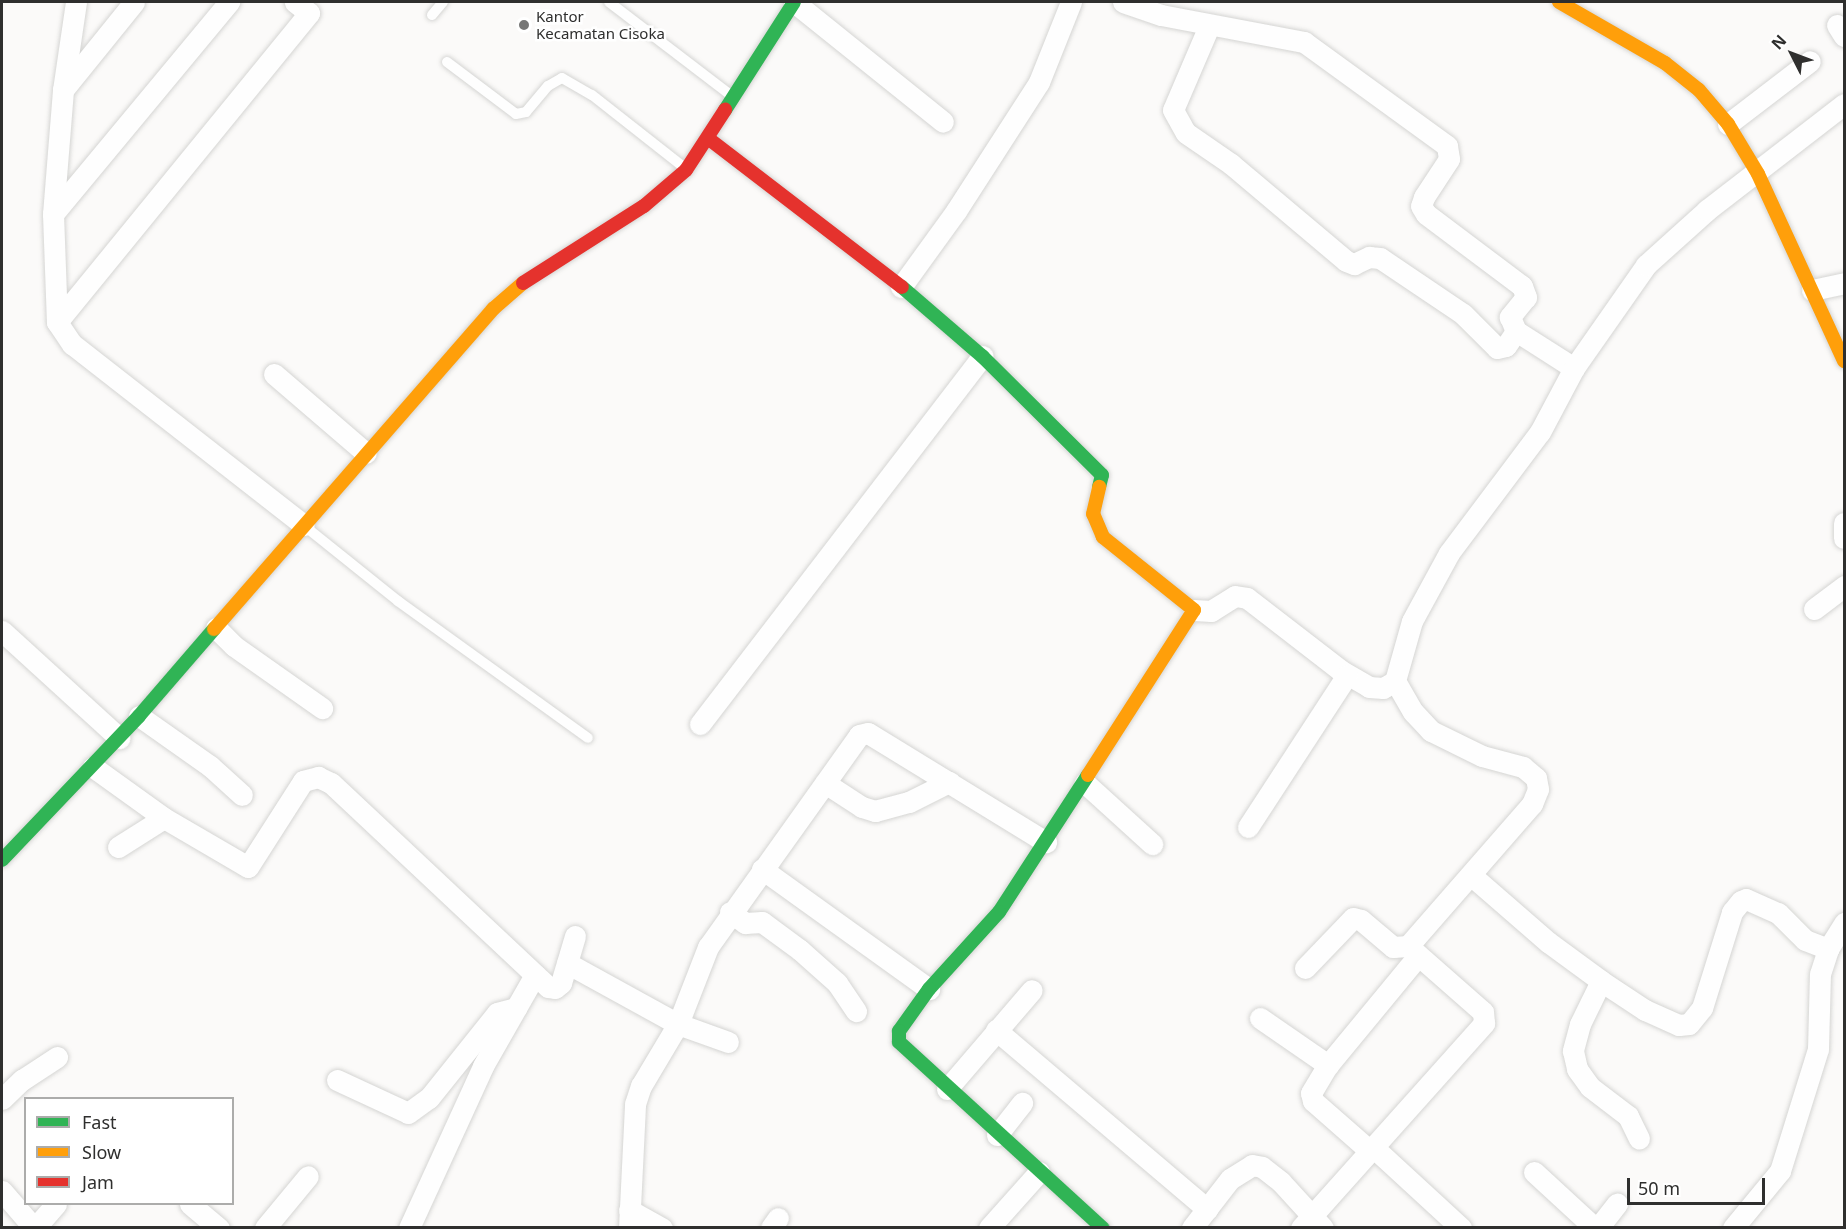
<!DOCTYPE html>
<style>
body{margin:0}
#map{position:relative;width:1846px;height:1229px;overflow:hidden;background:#fbfaf9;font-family:"Noto Sans",sans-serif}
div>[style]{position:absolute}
.roads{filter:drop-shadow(0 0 2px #d5d5d3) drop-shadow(0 0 2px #d5d5d3)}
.lane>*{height:10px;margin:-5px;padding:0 5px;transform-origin:5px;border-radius:5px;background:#fefefe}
.street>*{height:21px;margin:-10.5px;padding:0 10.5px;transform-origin:10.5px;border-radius:10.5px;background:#fefefe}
.fast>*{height:14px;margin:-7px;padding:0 7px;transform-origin:7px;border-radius:7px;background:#30b455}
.slow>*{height:14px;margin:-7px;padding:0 7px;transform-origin:7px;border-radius:7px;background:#ff9f0a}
.jam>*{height:14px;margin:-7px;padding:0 7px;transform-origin:7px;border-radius:7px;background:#e5322d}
.dots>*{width:16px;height:16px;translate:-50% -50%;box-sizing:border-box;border:3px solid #fff;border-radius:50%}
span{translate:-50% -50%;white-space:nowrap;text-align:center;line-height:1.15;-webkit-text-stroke:5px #fff;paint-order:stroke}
.poi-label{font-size:15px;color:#2f2f2e}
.left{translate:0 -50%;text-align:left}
.frame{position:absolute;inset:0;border:3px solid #2f2f2e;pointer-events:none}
.legend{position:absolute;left:24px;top:1097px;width:210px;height:108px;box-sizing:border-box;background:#fff;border:2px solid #acacab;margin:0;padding:8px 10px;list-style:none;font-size:18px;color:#2f2f2e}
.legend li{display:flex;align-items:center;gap:12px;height:30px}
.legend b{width:30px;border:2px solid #acacab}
.north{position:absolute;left:1762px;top:24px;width:60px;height:60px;-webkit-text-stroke:4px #fff;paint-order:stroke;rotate:312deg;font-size:16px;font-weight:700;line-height:24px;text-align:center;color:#2f2f2e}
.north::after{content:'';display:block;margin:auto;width:21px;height:27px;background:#2f2f2e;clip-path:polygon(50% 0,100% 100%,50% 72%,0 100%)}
.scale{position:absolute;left:1627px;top:1178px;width:138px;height:27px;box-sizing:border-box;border:3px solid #2f2f2e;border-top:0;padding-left:8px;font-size:18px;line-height:21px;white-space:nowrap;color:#2f2f2e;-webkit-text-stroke:4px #fff;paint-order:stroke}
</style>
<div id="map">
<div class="roads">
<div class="lane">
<i style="left:609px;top:2px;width:155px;rotate:37.4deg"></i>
<i style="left:432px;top:15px;width:17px;rotate:-50deg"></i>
<i style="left:447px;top:62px;width:86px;rotate:37deg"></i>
<i style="left:516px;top:114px;width:10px;rotate:-11deg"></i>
<i style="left:526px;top:112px;width:34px;rotate:-50deg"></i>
<i style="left:548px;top:86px;width:16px;rotate:-30deg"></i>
<i style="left:562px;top:78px;width:34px;rotate:30deg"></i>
<i style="left:592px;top:95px;width:120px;rotate:38.2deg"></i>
<i style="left:307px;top:528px;width:117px;rotate:38.7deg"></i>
<i style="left:398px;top:601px;width:234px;rotate:35.8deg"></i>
</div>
<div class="street">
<i style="left:76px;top:2px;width:89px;rotate:98.4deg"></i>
<i style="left:63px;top:90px;width:124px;rotate:94.6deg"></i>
<i style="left:53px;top:214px;width:108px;rotate:87.9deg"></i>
<i style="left:57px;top:322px;width:27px;rotate:56deg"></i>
<i style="left:72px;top:344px;width:294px;rotate:38deg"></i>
<i style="left:794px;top:2px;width:191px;rotate:38.8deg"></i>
<i style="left:1123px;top:2px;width:40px;rotate:18.9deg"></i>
<i style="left:1161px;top:15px;width:146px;rotate:10.7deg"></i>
<i style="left:1304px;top:42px;width:177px;rotate:36deg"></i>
<i style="left:1447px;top:146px;width:13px;rotate:81deg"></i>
<i style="left:1449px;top:159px;width:45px;rotate:123.3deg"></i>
<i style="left:1424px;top:197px;width:9px;rotate:108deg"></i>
<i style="left:1421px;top:206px;width:9px;rotate:58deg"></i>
<i style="left:1426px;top:214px;width:120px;rotate:36.9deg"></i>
<i style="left:1522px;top:286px;width:12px;rotate:70deg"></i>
<i style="left:1526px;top:297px;width:26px;rotate:129deg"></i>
<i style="left:1510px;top:317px;width:15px;rotate:67deg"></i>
<i style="left:1516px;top:331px;width:69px;rotate:32.5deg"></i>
<i style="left:1837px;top:25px;width:13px;rotate:58deg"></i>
<i style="left:1209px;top:26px;width:91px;rotate:113.2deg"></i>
<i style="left:1173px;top:110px;width:26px;rotate:61deg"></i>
<i style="left:1186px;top:133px;width:55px;rotate:34.6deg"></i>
<i style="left:1231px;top:164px;width:150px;rotate:40.1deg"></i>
<i style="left:1346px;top:261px;width:9px;rotate:21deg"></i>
<i style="left:1354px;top:264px;width:17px;rotate:-25deg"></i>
<i style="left:1369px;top:257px;width:11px;rotate:5deg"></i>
<i style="left:1380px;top:258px;width:100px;rotate:34deg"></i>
<i style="left:1463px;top:314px;width:48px;rotate:45deg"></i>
<i style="left:1497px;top:348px;width:9px;rotate:-13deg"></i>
<i style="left:1506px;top:346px;width:18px;rotate:-56deg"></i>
<i style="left:63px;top:90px;width:113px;rotate:-51.1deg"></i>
<i style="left:1728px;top:124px;width:103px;rotate:-37.5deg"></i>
<i style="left:53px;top:214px;width:276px;rotate:-50.3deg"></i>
<i style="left:901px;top:287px;width:94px;rotate:-54.1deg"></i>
<i style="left:956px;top:211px;width:153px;rotate:-57.2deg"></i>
<i style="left:1039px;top:82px;width:86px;rotate:-68.2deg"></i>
<i style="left:1812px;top:290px;width:33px;rotate:-12deg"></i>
<i style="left:57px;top:322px;width:399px;rotate:-50.8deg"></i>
<i style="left:309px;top:13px;width:18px;rotate:-142deg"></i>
<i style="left:274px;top:374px;width:121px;rotate:40.7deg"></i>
<i style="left:1844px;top:523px;width:15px;rotate:90deg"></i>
<i style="left:1814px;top:609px;width:38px;rotate:-37deg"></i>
<i style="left:1194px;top:610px;width:17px;rotate:3deg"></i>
<i style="left:1211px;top:611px;width:28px;rotate:-32deg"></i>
<i style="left:1235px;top:596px;width:12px;rotate:9deg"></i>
<i style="left:1247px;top:598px;width:118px;rotate:37.7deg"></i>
<i style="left:1340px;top:670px;width:34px;rotate:30deg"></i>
<i style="left:1369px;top:687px;width:14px;rotate:4deg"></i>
<i style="left:1383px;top:688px;width:14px;rotate:-30deg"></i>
<i style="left:1395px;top:681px;width:62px;rotate:-74.2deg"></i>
<i style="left:1412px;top:621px;width:77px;rotate:-61.4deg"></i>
<i style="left:1449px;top:553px;width:151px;rotate:-53.1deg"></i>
<i style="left:1540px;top:432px;width:72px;rotate:-62deg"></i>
<i style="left:1574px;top:368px;width:126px;rotate:-55deg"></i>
<i style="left:1646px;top:265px;width:82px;rotate:-42deg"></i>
<i style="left:1707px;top:210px;width:173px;rotate:-37.7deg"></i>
<i style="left:216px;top:628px;width:25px;rotate:45deg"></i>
<i style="left:234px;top:646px;width:108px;rotate:35.2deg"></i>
<i style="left:2px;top:631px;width:159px;rotate:42.4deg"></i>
<i style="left:139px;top:716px;width:87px;rotate:35.2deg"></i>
<i style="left:210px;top:766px;width:43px;rotate:42.2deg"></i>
<i style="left:700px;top:724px;width:464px;rotate:-52.5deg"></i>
<i style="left:93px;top:767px;width:87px;rotate:35.7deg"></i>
<i style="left:164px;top:818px;width:97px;rotate:30.3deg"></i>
<i style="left:248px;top:867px;width:102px;rotate:-57.4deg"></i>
<i style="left:303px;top:781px;width:16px;rotate:-15deg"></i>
<i style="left:318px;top:777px;width:14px;rotate:25deg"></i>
<i style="left:331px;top:783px;width:298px;rotate:43.2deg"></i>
<i style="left:548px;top:987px;width:7px;rotate:8deg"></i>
<i style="left:555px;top:988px;width:8px;rotate:-40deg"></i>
<i style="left:561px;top:983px;width:49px;rotate:-73.4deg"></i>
<i style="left:825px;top:783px;width:44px;rotate:33deg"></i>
<i style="left:862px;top:807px;width:14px;rotate:17deg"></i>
<i style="left:875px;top:811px;width:35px;rotate:-15deg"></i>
<i style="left:909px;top:802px;width:45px;rotate:-26.6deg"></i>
<i style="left:1085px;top:783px;width:91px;rotate:42.3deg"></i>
<i style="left:1248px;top:827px;width:181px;rotate:-56.9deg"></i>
<i style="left:118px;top:847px;width:54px;rotate:-32.2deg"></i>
<i style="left:762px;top:869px;width:206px;rotate:35.7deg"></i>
<i style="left:1472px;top:876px;width:101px;rotate:41deg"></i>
<i style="left:1548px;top:942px;width:66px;rotate:36.3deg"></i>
<i style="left:1601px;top:981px;width:53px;rotate:33.4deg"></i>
<i style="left:1645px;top:1010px;width:37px;rotate:24deg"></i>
<i style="left:1679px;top:1025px;width:10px;rotate:-6deg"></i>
<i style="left:1689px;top:1024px;width:21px;rotate:-51deg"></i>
<i style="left:1702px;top:1008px;width:101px;rotate:-72.6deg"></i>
<i style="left:1732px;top:912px;width:14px;rotate:-51deg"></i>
<i style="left:1741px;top:901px;width:5px;rotate:-22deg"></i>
<i style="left:1746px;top:899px;width:35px;rotate:24deg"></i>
<i style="left:1778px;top:913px;width:38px;rotate:45deg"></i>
<i style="left:1805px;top:940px;width:25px;rotate:21deg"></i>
<i style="left:730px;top:912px;width:19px;rotate:36deg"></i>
<i style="left:745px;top:923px;width:17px;rotate:-3deg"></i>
<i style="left:762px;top:922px;width:47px;rotate:36.4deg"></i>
<i style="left:800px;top:950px;width:50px;rotate:41.7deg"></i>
<i style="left:837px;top:983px;width:34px;rotate:56deg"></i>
<i style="left:567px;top:963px;width:127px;rotate:28.8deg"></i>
<i style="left:678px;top:1024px;width:53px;rotate:19.8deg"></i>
<i style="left:1305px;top:968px;width:69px;rotate:-46.2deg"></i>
<i style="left:1353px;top:918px;width:8px;rotate:14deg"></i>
<i style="left:1361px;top:920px;width:42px;rotate:40.2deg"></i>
<i style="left:1393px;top:947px;width:15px;rotate:-4deg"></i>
<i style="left:1601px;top:981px;width:48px;rotate:116deg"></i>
<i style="left:1580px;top:1024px;width:28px;rotate:105deg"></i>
<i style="left:1573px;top:1051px;width:18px;rotate:77deg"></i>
<i style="left:1577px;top:1069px;width:22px;rotate:54deg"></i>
<i style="left:1590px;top:1087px;width:48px;rotate:37.3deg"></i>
<i style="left:1628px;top:1116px;width:25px;rotate:64deg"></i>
<i style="left:1260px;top:1018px;width:83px;rotate:34.7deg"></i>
<i style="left:996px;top:1030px;width:277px;rotate:40.3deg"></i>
<i style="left:337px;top:1080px;width:78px;rotate:24.9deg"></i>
<i style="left:408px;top:1113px;width:26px;rotate:-36deg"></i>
<i style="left:429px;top:1098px;width:109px;rotate:-51.3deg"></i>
<i style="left:497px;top:1013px;width:20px;rotate:-15deg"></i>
<i style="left:947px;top:1089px;width:130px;rotate:-49.4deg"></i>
<i style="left:2px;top:1099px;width:28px;rotate:-44deg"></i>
<i style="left:22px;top:1080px;width:42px;rotate:-33.3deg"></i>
<i style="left:997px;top:1135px;width:41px;rotate:-52deg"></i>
<i style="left:1373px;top:1147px;width:120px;rotate:42.6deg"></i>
<i style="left:1370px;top:1151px;width:76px;rotate:-138.7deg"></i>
<i style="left:1313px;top:1101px;width:8px;rotate:-104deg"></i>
<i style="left:1311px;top:1093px;width:33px;rotate:-59deg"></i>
<i style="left:1328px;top:1065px;width:141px;rotate:-50.5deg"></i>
<i style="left:1534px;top:1172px;width:83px;rotate:42.6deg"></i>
<i style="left:2px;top:1191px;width:49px;rotate:49.1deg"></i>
<i style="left:190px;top:1204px;width:38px;rotate:40deg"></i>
<i style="left:629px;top:1210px;width:38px;rotate:29deg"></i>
<i style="left:35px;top:1228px;width:32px;rotate:-49deg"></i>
<i style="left:265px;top:1228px;width:67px;rotate:-50.4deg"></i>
<i style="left:409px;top:1228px;width:178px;rotate:-65.4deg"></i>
<i style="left:483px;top:1066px;width:105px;rotate:-60.3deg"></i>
<i style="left:629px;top:1228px;width:124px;rotate:-87.2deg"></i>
<i style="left:635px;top:1104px;width:19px;rotate:-72deg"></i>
<i style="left:641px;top:1086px;width:72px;rotate:-59.2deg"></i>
<i style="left:678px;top:1024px;width:83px;rotate:-68.7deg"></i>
<i style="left:708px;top:947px;width:260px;rotate:-54.5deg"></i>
<i style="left:859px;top:735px;width:9px;rotate:-13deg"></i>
<i style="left:868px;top:733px;width:209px;rotate:31.5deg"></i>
<i style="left:771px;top:1228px;width:12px;rotate:-55deg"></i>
<i style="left:989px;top:1228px;width:75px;rotate:-48.2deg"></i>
<i style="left:1192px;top:1228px;width:62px;rotate:-52.2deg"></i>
<i style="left:1230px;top:1179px;width:26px;rotate:-32deg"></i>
<i style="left:1252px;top:1165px;width:10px;rotate:11deg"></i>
<i style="left:1262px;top:1167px;width:24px;rotate:38deg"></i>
<i style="left:1281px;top:1182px;width:62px;rotate:47.6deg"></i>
<i style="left:1301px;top:1228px;width:275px;rotate:-48.2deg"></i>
<i style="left:1484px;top:1023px;width:11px;rotate:-95deg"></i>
<i style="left:1483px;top:1012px;width:100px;rotate:-138.7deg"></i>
<i style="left:1408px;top:946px;width:189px;rotate:-48.9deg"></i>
<i style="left:1532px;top:804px;width:16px;rotate:-68deg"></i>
<i style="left:1538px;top:789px;width:11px;rotate:-100deg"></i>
<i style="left:1536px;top:778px;width:17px;rotate:-140deg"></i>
<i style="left:1523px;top:767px;width:42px;rotate:-165deg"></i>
<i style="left:1482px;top:756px;width:57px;rotate:-153.9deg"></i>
<i style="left:1431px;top:731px;width:26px;rotate:-133deg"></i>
<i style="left:1413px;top:712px;width:36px;rotate:-120deg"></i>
<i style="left:1598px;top:1228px;width:31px;rotate:-52deg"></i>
<i style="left:1733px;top:1228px;width:74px;rotate:-50.5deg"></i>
<i style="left:1780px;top:1171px;width:128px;rotate:-72.7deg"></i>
<i style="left:1818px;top:1049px;width:75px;rotate:-88.5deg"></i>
<i style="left:1820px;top:974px;width:26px;rotate:-72deg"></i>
<i style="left:1828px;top:949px;width:31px;rotate:-58deg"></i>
</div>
<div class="fast">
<i style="left:725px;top:110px;width:128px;rotate:-57.4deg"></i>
<i style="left:902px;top:287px;width:106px;rotate:40.8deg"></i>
<i style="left:982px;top:356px;width:169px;rotate:44.8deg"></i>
<i style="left:1102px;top:475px;width:12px;rotate:104deg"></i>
<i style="left:1088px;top:775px;width:163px;rotate:123deg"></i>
<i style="left:999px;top:912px;width:104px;rotate:132.3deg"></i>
<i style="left:929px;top:989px;width:52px;rotate:125.5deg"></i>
<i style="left:899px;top:1031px;width:11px;rotate:90deg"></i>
<i style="left:899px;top:1042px;width:276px;rotate:42.4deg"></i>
<i style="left:2px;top:860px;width:199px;rotate:-46.4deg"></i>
<i style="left:139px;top:716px;width:115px;rotate:-49.2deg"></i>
</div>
<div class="slow">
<i style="left:1559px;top:2px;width:122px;rotate:29.9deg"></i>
<i style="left:1665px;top:63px;width:43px;rotate:38.5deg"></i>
<i style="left:1699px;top:90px;width:45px;rotate:49.5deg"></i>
<i style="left:1728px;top:124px;width:58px;rotate:59deg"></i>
<i style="left:1758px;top:174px;width:206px;rotate:65.3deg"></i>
<i style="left:214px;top:629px;width:425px;rotate:-48.9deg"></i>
<i style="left:493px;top:309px;width:40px;rotate:-41deg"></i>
<i style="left:1088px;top:775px;width:196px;rotate:-57.3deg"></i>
<i style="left:1194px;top:610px;width:117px;rotate:-141.3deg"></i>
<i style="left:1103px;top:537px;width:25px;rotate:-113deg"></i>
<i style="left:1093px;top:514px;width:28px;rotate:-77deg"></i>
</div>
<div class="jam">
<i style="left:709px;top:139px;width:243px;rotate:37.5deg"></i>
<i style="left:523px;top:283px;width:143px;rotate:-32.5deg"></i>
<i style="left:644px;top:206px;width:55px;rotate:-40.6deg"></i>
<i style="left:686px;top:170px;width:72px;rotate:-57deg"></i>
</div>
</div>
<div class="dots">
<i style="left:524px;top:25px;background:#767675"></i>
</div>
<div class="poi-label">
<span class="left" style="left:536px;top:25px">Kantor<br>Kecamatan Cisoka</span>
</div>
<div class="frame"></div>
<ul class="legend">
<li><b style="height:8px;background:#30b455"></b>Fast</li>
<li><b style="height:8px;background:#ff9f0a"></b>Slow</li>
<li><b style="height:8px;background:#e5322d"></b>Jam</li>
</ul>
<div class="north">N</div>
<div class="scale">50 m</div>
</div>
